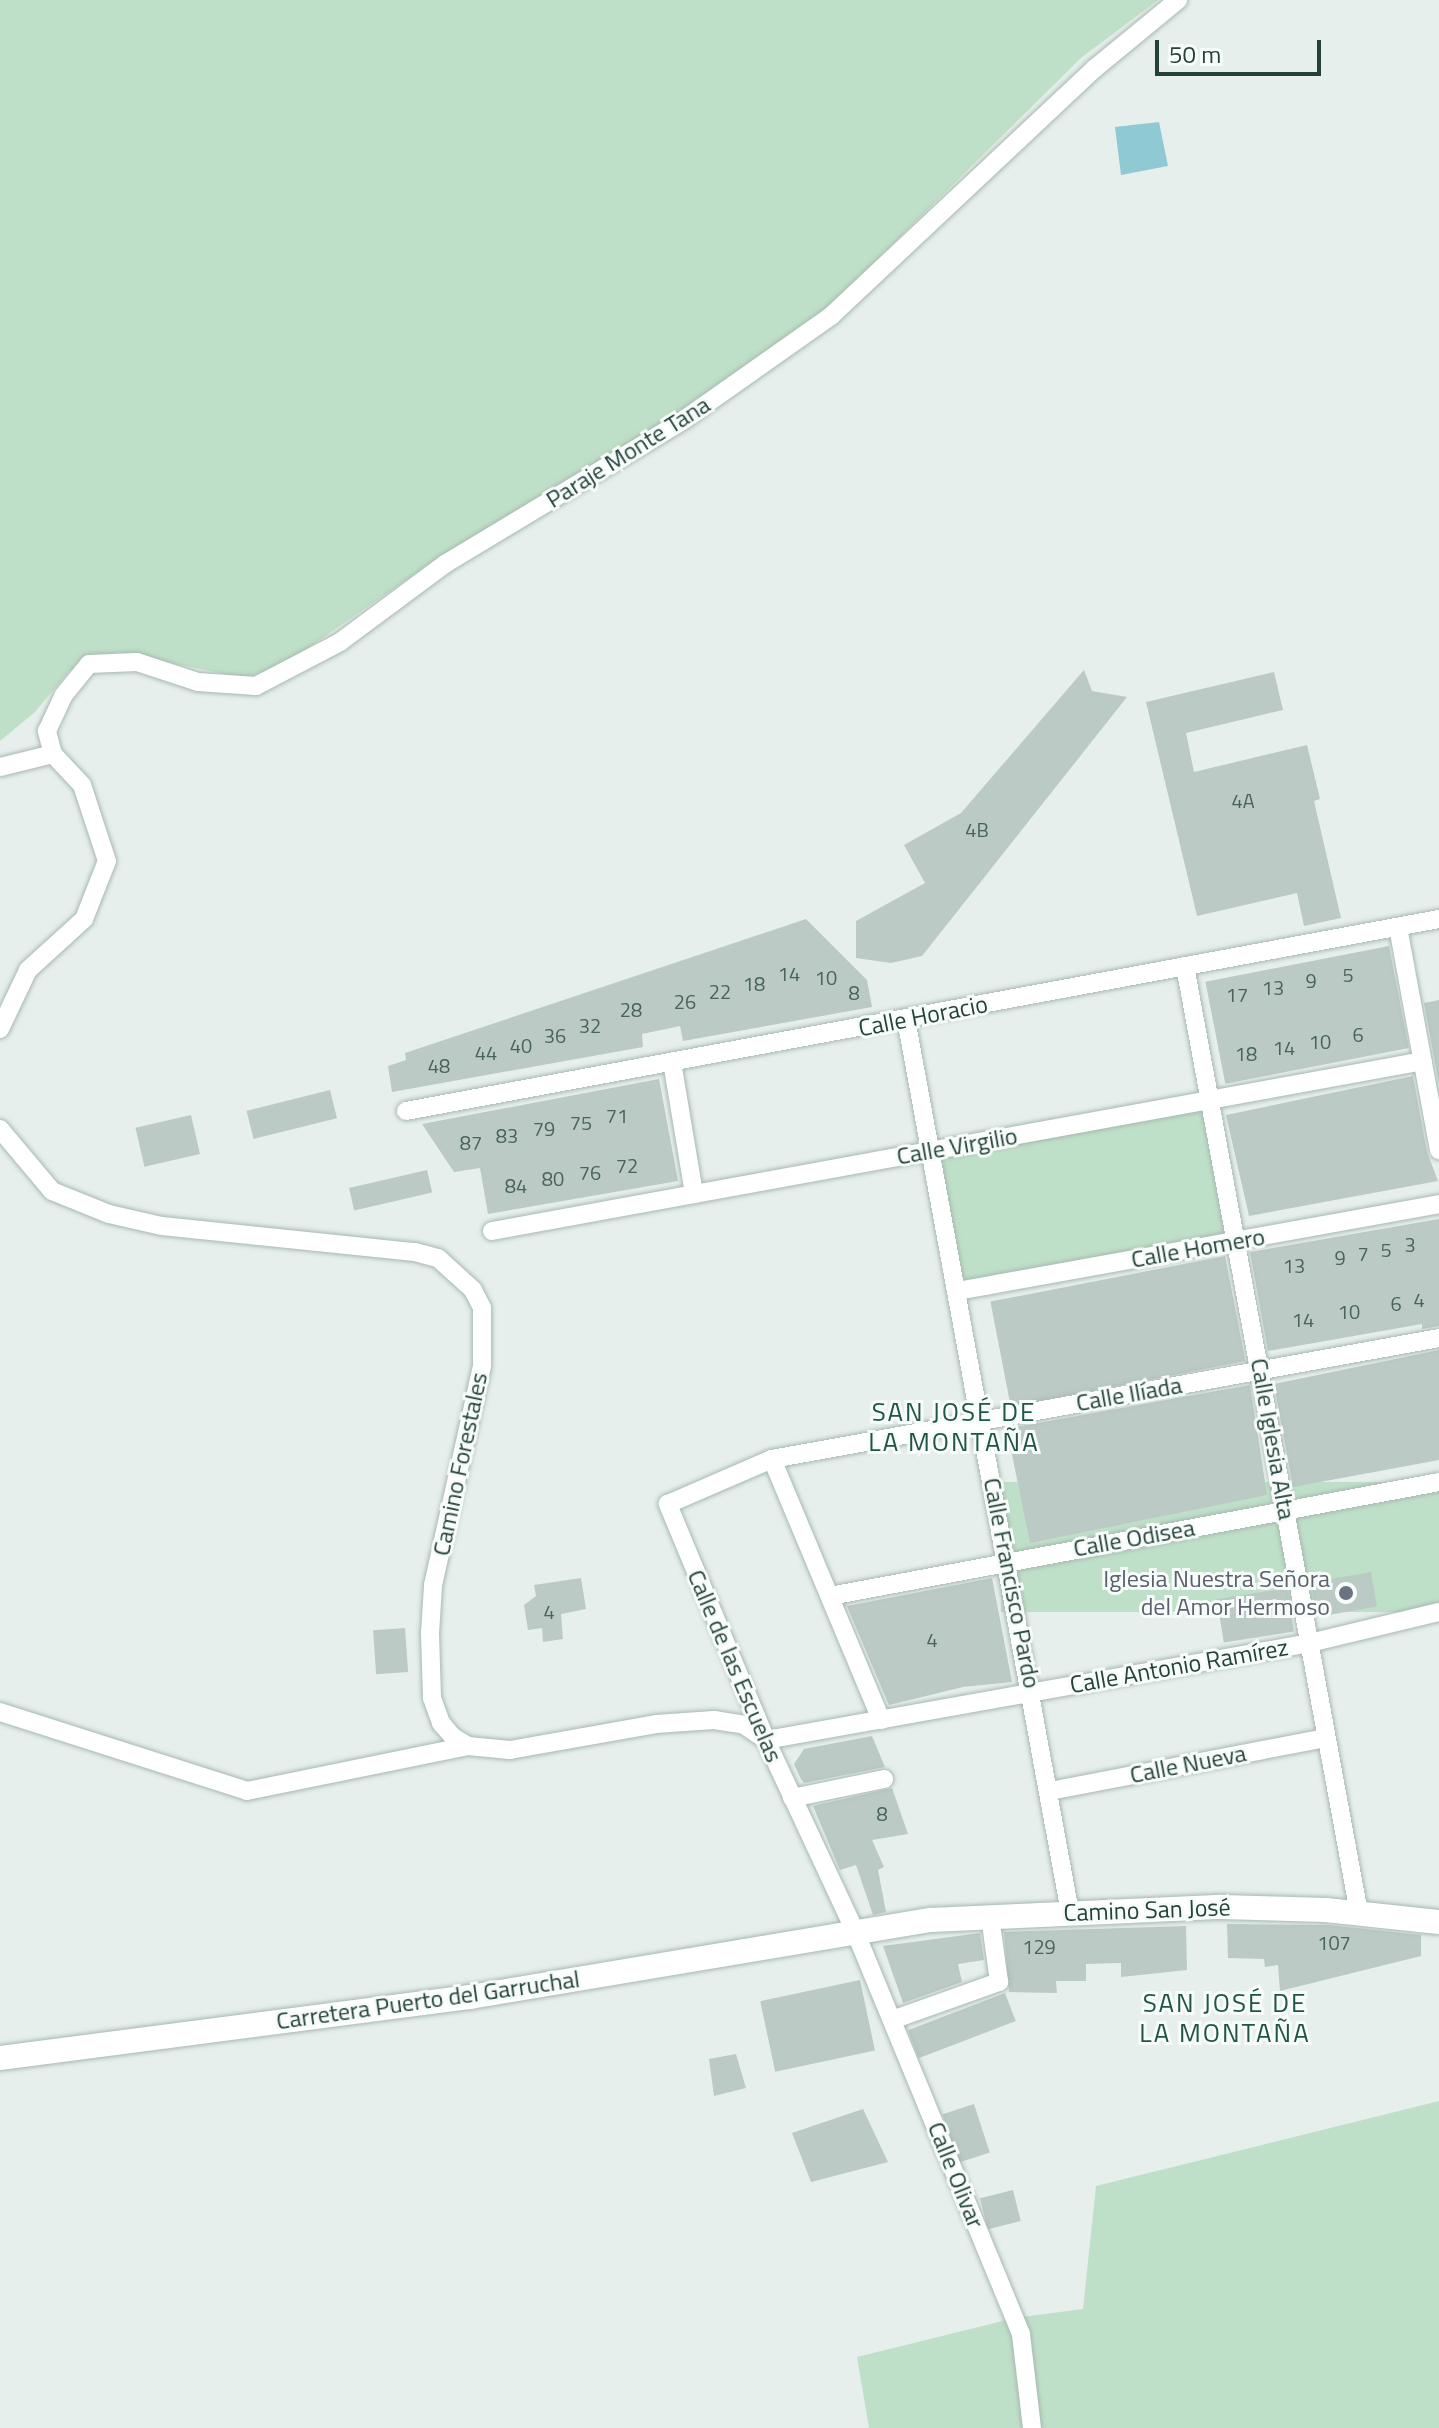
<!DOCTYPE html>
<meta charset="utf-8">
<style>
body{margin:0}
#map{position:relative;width:1439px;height:2428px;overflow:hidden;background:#e6efeb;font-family:"Titillium Web",sans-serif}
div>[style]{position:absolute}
.green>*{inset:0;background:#bfe0c8;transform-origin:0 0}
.water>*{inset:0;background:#8ec9d4}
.building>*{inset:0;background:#bbcac4;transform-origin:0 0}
.roads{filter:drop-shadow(0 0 2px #a8b8b2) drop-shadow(0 0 2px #a8b8b2)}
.street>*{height:18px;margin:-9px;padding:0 9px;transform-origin:9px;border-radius:9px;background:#fff}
.secondary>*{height:24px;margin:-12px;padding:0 12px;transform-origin:12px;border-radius:12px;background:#fff}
.dots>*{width:22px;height:22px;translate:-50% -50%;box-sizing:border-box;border:4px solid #f7fbf9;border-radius:50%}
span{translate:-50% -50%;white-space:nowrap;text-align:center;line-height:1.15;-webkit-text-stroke:6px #f7fbf9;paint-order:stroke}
.number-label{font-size:20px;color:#4a645c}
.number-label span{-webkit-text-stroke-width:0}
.street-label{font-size:24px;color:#24423a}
.worship-label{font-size:24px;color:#5b616d}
.right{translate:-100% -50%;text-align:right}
.neighbourhood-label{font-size:26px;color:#1f5548;letter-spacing:2px}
.scale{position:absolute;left:1155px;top:40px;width:166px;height:36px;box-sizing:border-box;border:4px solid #24423a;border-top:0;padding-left:10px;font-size:24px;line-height:28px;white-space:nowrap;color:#24423a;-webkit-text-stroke:6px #f7fbf9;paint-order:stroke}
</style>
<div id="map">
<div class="green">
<i style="clip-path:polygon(0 0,1158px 0,1081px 58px,829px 307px,719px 390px,435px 560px,282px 666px,244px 678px,119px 652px,69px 671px,35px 712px,0 741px)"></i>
<i style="left:1210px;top:1100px;width:143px;height:284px;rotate:80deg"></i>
<i style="left:1439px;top:1482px;width:130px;height:438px;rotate:90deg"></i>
<i style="clip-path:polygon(1439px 2101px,1439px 2428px,869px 2428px,857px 2357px,1015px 2318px,1083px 2309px,1096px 2186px)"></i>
</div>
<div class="water">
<i style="clip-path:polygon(1159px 122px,1168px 166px,1121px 175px,1115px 127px)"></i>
</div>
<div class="building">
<i style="clip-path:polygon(1084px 670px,1092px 691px,1127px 697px,922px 956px,891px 963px,856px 958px,856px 921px,925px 883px,904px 845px,961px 813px)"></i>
<i style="clip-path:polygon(1274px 672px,1283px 710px,1186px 733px,1194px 772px,1307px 745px,1320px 799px,1314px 801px,1341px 918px,1304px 926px,1297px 893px,1197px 916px,1146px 702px)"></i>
<i style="clip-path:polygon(806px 919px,867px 980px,872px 1007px,683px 1041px,680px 1026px,642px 1034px,643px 1047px,392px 1092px,388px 1066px,406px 1060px,405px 1053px)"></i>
<i style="left:1389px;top:946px;width:104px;height:187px;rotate:79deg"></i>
<i style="clip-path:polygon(1439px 1000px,1439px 1084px,1424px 1003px)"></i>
<i style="clip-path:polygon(1413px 1076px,1427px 1152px,1438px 1181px,1249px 1216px,1226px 1115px)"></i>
<i style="clip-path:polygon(659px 1079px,678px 1181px,488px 1214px,480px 1168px,454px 1172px,422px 1124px)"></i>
<i style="left:330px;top:1090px;width:29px;height:86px;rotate:76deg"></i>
<i style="left:191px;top:1115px;width:40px;height:57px;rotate:77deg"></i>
<i style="left:427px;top:1170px;width:23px;height:80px;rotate:77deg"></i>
<i style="clip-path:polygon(1439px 1219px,1439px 1326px,1422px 1329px,1422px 1324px,1268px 1351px,1250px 1252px)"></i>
<i style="left:1225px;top:1256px;width:107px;height:239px;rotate:79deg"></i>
<i style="clip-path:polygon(1439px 1350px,1439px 1460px,1293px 1487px,1274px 1384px)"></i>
<i style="clip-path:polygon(1250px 1385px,1267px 1495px,1030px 1543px,1008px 1435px,1011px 1428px)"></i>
<i style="left:1371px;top:1572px;width:35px;height:61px;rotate:80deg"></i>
<i style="clip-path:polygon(581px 1578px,586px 1609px,561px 1614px,563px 1639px,543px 1642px,542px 1628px,528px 1630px,524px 1605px,536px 1596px,534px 1585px)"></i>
<i style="clip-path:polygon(992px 1578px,1012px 1682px,963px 1687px,889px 1705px,847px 1606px)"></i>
<i style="left:1287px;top:1588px;width:44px;height:71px;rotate:81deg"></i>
<i style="left:405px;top:1628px;width:44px;height:32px;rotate:86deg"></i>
<i style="clip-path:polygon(872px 1736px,885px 1767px,804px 1783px,801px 1779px,794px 1764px,804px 1749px)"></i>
<i style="clip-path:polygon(892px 1788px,908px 1834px,872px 1840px,884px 1867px,878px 1870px,886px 1912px,873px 1915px,856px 1865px,840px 1870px,813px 1806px)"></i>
<i style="clip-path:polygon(1227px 1924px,1329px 1925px,1421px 1935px,1421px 1956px,1280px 1991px,1278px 1965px,1265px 1967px,1264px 1959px,1228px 1958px)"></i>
<i style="clip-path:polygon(1186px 1926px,1187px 1970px,1121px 1977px,1121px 1963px,1086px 1964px,1086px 1981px,1056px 1981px,1057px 1993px,1009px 1992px,1004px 1932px)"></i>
<i style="clip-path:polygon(980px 1933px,984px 1960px,958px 1964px,962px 1982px,903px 2003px,883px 1946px)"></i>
<i style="left:860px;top:1980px;width:72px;height:102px;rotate:78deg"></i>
<i style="left:1005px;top:1993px;width:30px;height:104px;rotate:69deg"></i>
<i style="clip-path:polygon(736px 2054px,746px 2088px,714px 2096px,709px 2059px)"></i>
<i style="left:974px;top:2104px;width:51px;height:33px;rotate:72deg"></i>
<i style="clip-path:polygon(863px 2109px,888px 2162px,811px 2182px,792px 2133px)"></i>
<i style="left:1013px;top:2190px;width:32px;height:34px;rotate:76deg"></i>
</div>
<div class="roads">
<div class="street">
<i style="left:0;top:767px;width:55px;rotate:-13.8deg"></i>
<i style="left:1398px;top:927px;width:227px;rotate:79.6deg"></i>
<i style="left:1185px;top:966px;width:963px;rotate:79.59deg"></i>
<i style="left:906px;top:1019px;width:909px;rotate:79.6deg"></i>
<i style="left:0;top:1029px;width:65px;rotate:-64.6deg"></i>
<i style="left:28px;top:970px;width:76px;rotate:-42.3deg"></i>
<i style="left:84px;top:919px;width:62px;rotate:-68.4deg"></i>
<i style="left:107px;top:861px;width:80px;rotate:-108.2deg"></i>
<i style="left:82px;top:785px;width:42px;rotate:-133.1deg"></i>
<i style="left:53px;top:754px;width:24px;rotate:-105deg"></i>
<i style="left:47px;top:731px;width:38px;rotate:-65deg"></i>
<i style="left:63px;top:696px;width:41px;rotate:-50.9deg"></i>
<i style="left:89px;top:664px;width:48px;rotate:-2.4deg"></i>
<i style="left:137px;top:662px;width:64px;rotate:18.2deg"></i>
<i style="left:198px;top:682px;width:58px;rotate:3.9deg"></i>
<i style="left:256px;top:686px;width:95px;rotate:-27.6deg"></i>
<i style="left:340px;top:642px;width:131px;rotate:-36.6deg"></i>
<i style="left:445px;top:564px;width:280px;rotate:-31.1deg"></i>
<i style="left:685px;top:419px;width:179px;rotate:-35.2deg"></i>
<i style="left:831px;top:316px;width:361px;rotate:-43.2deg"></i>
<i style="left:1094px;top:69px;width:109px;rotate:-39.4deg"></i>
<i style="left:672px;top:1062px;width:134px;rotate:80.5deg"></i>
<i style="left:406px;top:1111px;width:1051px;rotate:-10.53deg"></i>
<i style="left:0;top:1129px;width:81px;rotate:50deg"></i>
<i style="left:52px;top:1191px;width:61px;rotate:22deg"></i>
<i style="left:109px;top:1214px;width:54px;rotate:12.8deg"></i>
<i style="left:162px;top:1226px;width:254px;rotate:5.9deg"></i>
<i style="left:415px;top:1252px;width:24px;rotate:15deg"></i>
<i style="left:438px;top:1258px;width:47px;rotate:42.4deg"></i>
<i style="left:473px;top:1290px;width:20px;rotate:63deg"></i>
<i style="left:482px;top:1308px;width:58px;rotate:90deg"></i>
<i style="left:482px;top:1366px;width:225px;rotate:102.6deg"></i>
<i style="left:433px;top:1586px;width:48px;rotate:93.6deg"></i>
<i style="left:430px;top:1634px;width:64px;rotate:88.2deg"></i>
<i style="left:432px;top:1698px;width:27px;rotate:70deg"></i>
<i style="left:441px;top:1723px;width:18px;rotate:49deg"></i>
<i style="left:453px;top:1737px;width:17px;rotate:31deg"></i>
<i style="left:468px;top:1746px;width:42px;rotate:5.4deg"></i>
<i style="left:510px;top:1750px;width:148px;rotate:-10.1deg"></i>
<i style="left:656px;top:1724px;width:58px;rotate:-3.9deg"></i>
<i style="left:714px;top:1720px;width:30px;rotate:9deg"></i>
<i style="left:744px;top:1725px;width:27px;rotate:34deg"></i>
<i style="left:492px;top:1231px;width:946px;rotate:-10.35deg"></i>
<i style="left:957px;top:1291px;width:490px;rotate:-10.2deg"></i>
<i style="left:772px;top:1459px;width:283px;rotate:67.3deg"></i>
<i style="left:830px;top:1596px;width:620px;rotate:-10.6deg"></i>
<i style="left:0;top:1712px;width:259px;rotate:17.7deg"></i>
<i style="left:247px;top:1791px;width:226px;rotate:-11.5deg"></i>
<i style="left:766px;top:1740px;width:553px;rotate:-10.11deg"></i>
<i style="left:1310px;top:1643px;width:133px;rotate:-13.5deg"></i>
<i style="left:1050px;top:1791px;width:280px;rotate:-10.9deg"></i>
<i style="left:792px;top:1798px;width:94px;rotate:-11.7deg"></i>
<i style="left:892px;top:2020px;width:114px;rotate:-19.6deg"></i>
<i style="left:999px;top:1982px;width:67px;rotate:-97.8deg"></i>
<i style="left:1032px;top:2428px;width:95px;rotate:-96.7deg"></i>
<i style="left:1021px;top:2334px;width:438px;rotate:-112.4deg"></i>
<i style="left:854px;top:1929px;width:208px;rotate:-115deg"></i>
<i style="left:766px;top:1740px;width:256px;rotate:-112.6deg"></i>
<i style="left:668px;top:1504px;width:113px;rotate:-23.4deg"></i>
<i style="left:772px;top:1459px;width:678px;rotate:-10.28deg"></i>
</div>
<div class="secondary">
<i style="left:0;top:2058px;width:474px;rotate:-7.4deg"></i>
<i style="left:470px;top:1997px;width:467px;rotate:-9.5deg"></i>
<i style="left:931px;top:1920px;width:291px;rotate:-2.6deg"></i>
<i style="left:1222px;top:1907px;width:104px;rotate:1.7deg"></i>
<i style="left:1326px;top:1910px;width:114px;rotate:6.1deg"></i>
</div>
</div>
<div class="dots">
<i style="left:1346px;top:1593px;background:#6b7280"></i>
</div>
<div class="number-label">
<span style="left:1243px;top:800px">4A</span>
<span style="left:977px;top:829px">4B</span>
<span style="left:789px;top:973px">14</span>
<span style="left:1348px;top:974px">5</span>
<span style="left:826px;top:977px">10</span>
<span style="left:1311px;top:980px">9</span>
<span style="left:754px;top:983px">18</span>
<span style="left:1273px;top:987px">13</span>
<span style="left:720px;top:991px">22</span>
<span style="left:854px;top:992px">8</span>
<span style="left:1237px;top:994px">17</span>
<span style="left:685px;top:1001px">26</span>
<span style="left:631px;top:1009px">28</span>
<span style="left:590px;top:1025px">32</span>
<span style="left:1358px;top:1034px">6</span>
<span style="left:555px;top:1035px">36</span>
<span style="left:1320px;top:1041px">10</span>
<span style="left:521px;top:1045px">40</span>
<span style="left:1284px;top:1047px">14</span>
<span style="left:486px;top:1052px">44</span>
<span style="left:1246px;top:1053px">18</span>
<span style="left:439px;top:1065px">48</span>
<span style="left:617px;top:1115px">71</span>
<span style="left:581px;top:1122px">75</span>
<span style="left:544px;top:1128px">79</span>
<span style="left:507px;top:1135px">83</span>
<span style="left:471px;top:1142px">87</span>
<span style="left:627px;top:1165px">72</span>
<span style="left:590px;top:1172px">76</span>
<span style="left:553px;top:1178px">80</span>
<span style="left:516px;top:1185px">84</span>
<span style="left:1410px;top:1244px">3</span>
<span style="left:1386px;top:1249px">5</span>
<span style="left:1363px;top:1253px">7</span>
<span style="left:1340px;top:1257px">9</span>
<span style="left:1294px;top:1265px">13</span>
<span style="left:1419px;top:1299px">4</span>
<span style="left:1396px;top:1303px">6</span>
<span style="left:1349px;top:1311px">10</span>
<span style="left:1303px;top:1319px">14</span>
<span style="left:549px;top:1611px">4</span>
<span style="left:932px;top:1639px">4</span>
<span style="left:882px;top:1813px">8</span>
<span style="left:1334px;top:1942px">107</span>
<span style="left:1039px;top:1946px">129</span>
</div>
<div class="street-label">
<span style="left:628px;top:452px;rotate:-32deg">Paraje Monte Tana</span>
<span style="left:923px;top:1016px;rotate:-11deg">Calle Horacio</span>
<span style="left:957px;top:1146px;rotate:-10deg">Calle Virgilio</span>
<span style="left:1198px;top:1248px;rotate:-10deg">Calle Homero</span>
<span style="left:1129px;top:1394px;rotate:-10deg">Calle Ilíada</span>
<span style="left:1273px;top:1439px;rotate:80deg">Calle Iglesia Alta</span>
<span style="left:460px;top:1464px;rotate:-78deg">Camino Forestales</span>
<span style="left:1134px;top:1538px;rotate:-10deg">Calle Odisea</span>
<span style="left:1012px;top:1583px;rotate:79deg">Calle Francisco Pardo</span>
<span style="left:735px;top:1666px;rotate:67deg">Calle de las Escuelas</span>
<span style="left:1179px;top:1666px;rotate:-10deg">Calle Antonio Ramírez</span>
<span style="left:1188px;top:1764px;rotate:-11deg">Calle Nueva</span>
<span style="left:1147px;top:1910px;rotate:-2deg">Camino San José</span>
<span style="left:428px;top:2000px;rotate:-8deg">Carretera Puerto del Garruchal</span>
<span style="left:956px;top:2175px;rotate:68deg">Calle Olivar</span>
</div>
<div class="worship-label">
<span class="right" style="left:1330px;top:1593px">Iglesia Nuestra Señora<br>del Amor Hermoso</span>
</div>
<div class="neighbourhood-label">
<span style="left:954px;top:1427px">SAN JOSÉ DE<br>LA MONTAÑA</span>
<span style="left:1225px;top:2018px">SAN JOSÉ DE<br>LA MONTAÑA</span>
</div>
<div class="scale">50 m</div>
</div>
